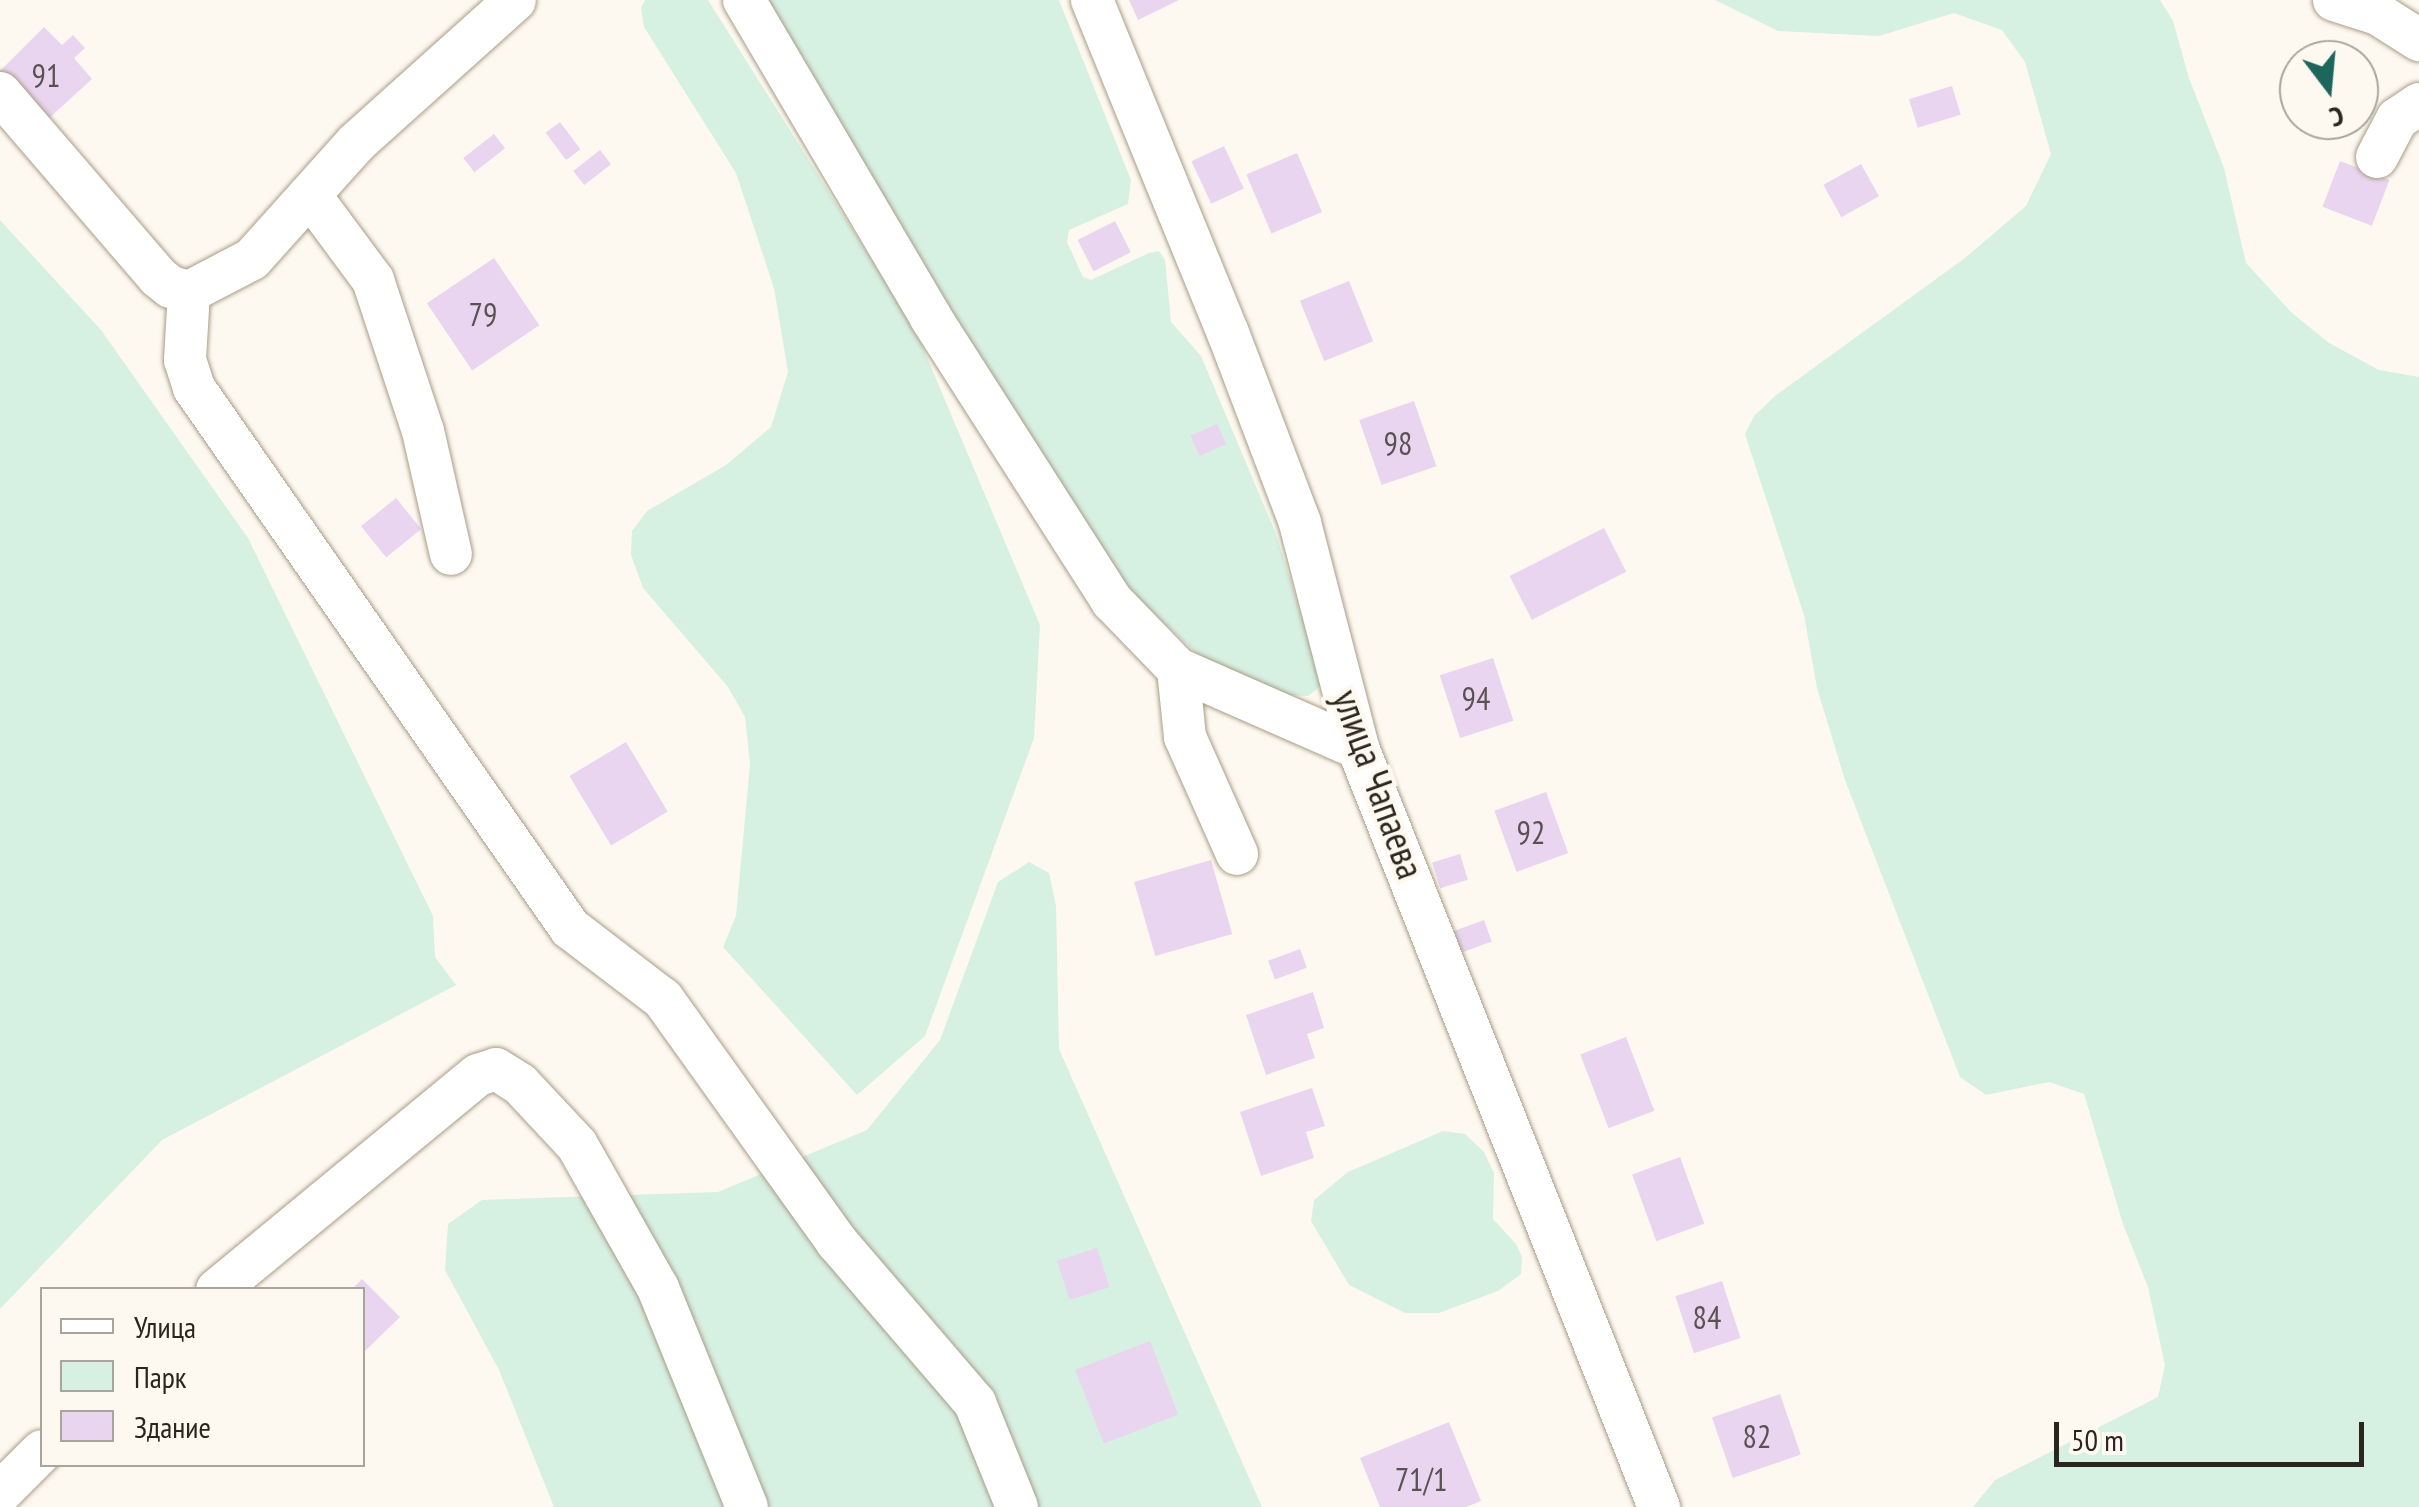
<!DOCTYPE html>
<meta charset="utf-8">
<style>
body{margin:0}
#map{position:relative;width:2419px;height:1507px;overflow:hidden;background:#fef9f0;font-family:"PT Sans Narrow",sans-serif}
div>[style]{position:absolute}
.green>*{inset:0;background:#d6f0e1}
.building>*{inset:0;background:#e9d5f0;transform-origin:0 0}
.roads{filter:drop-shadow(0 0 2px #a99d88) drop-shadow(0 0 2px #a99d88)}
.minor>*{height:42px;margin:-21px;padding:0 21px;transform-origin:21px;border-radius:21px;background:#fff}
span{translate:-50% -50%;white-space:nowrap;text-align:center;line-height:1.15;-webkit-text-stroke:9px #fef9f0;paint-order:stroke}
.number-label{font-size:32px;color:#5a5252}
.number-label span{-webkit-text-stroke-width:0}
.street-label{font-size:38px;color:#2a261d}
.legend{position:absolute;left:40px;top:1287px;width:325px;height:180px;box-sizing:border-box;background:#fef9f0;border:2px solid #a9a59c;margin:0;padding:12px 18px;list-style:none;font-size:30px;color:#2a261d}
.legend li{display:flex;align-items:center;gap:20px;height:50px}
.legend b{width:50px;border:2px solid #a9a59c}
.north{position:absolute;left:2279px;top:40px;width:100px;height:100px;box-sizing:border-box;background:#fef9f0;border:2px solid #a9a59c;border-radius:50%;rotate:164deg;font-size:28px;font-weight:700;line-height:40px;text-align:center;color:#2a261d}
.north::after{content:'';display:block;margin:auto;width:35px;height:45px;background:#1d665c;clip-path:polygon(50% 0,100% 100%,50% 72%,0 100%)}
.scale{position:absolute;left:2054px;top:1422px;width:310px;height:45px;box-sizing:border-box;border:5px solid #2a261d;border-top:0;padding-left:12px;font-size:30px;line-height:35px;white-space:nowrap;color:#2a261d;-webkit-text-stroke:8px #fef9f0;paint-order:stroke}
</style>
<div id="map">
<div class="green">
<i style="clip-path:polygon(645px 0,708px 0,915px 329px,1040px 625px,1034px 738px,925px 1036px,857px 1095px,723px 947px,736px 916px,750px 764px,745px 717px,728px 687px,643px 588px,631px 555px,632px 531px,647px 511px,726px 465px,771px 427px,788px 372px,774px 288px,736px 173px,644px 27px,641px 8px)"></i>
<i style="clip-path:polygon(764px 0,1059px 0,1131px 180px,1128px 204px,1069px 230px,1067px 242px,1083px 277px,1091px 280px,1149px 253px,1159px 251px,1165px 260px,1171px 322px,1201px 356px,1276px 534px,1323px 684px,1308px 696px,1289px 695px,1206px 662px,1127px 588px,948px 309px)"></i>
<i style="clip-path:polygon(1715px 0,2160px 0,2173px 21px,2189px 78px,2224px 168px,2246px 263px,2292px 313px,2329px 343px,2379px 370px,2419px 377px,2419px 1507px,1973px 1507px,1995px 1480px,2158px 1397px,2165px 1365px,2148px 1287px,2123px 1224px,2084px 1094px,2049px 1082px,1986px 1095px,1960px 1077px,1845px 780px,1817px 688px,1804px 615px,1745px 434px,1754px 416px,1775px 396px,1965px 258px,2026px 206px,2051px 154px,2025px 62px,2002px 30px,1954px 13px,1879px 36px,1778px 31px)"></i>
<i style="clip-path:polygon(0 220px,101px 330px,248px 538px,433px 916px,435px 957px,456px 985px,162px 1140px,0 1309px)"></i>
<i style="clip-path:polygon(1029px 862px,1049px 873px,1056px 906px,1059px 1049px,1262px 1507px,554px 1507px,499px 1370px,445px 1270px,448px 1224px,482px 1200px,718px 1192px,867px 1130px,940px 1040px,998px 882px)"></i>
<i style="clip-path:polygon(1443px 1131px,1465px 1134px,1484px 1152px,1494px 1173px,1493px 1219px,1516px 1244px,1522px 1257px,1521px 1274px,1498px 1291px,1439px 1313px,1405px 1313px,1349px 1285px,1311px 1221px,1314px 1200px,1348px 1172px)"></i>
</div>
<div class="building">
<i style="clip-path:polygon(1129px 0,1179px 0,1138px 20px)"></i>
<i style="clip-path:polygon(44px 27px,62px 45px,73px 35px,85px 48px,74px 58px,92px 79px,46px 121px,0 71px)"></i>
<i style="left:1952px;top:86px;width:30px;height:45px;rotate:73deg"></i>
<i style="left:560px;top:122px;width:34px;height:18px;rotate:53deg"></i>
<i style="left:494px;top:134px;width:18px;height:39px;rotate:52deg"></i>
<i style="left:1224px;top:146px;width:47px;height:36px;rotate:65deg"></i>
<i style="left:600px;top:150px;width:18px;height:34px;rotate:52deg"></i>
<i style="left:1297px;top:153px;width:64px;height:55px;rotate:67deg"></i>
<i style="left:2340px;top:161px;width:53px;height:49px;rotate:21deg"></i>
<i style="left:1861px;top:164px;width:37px;height:43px;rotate:61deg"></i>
<i style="left:1115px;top:221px;width:35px;height:42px;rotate:63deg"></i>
<i style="left:494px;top:258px;width:81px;height:81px;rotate:56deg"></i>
<i style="left:1349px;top:281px;width:65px;height:53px;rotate:68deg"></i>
<i style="left:1414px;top:401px;width:69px;height:58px;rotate:71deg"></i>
<i style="left:1217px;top:424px;width:22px;height:29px;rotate:66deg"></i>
<i style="left:396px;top:498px;width:40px;height:45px;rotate:51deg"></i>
<i style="left:1604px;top:528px;width:49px;height:106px;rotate:63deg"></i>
<i style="left:1493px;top:658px;width:66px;height:56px;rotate:72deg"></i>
<i style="left:626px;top:742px;width:81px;height:66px;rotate:59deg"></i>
<i style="left:1546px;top:792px;width:65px;height:55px;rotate:70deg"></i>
<i style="left:1460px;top:854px;width:27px;height:29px;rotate:73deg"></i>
<i style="left:1211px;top:860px;width:77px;height:80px;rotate:74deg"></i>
<i style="left:1484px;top:920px;width:23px;height:32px;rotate:70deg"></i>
<i style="left:1300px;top:949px;width:20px;height:34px;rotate:70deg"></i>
<i style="clip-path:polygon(1313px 992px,1324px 1028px,1307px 1034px,1315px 1058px,1266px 1075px,1246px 1015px)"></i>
<i style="left:1626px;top:1037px;width:79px;height:49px;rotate:69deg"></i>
<i style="clip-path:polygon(1312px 1088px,1325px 1126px,1306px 1132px,1314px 1158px,1261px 1176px,1240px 1112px)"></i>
<i style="left:1680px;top:1157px;width:71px;height:51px;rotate:70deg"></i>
<i style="left:1097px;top:1248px;width:41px;height:42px;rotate:72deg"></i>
<i style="clip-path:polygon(362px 1279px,400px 1317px,362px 1354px,362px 1290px,351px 1290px)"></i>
<i style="left:1722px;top:1281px;width:60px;height:49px;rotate:72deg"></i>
<i style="left:1150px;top:1341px;width:79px;height:80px;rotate:69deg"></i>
<i style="left:1780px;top:1394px;width:64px;height:72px;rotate:71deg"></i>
<i style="clip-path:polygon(1449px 1422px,1481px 1501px,1466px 1507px,1380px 1507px,1360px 1458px)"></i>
</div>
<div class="roads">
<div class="minor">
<i style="left:744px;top:0;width:369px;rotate:59.5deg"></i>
<i style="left:931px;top:318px;width:336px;rotate:57.4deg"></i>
<i style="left:1112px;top:601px;width:95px;rotate:45.9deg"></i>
<i style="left:1178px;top:669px;width:197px;rotate:23.7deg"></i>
<i style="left:1092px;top:0;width:360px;rotate:67.8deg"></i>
<i style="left:1228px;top:333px;width:203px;rotate:69.2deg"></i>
<i style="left:1300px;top:523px;width:232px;rotate:75.5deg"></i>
<i style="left:1358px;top:748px;width:817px;rotate:68.37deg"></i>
<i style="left:2334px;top:0;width:46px;rotate:17.7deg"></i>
<i style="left:2378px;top:14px;width:49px;rotate:32.4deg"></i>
<i style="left:0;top:93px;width:243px;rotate:49.3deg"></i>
<i style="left:158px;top:277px;width:16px;rotate:38deg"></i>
<i style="left:171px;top:287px;width:19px;rotate:16deg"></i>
<i style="left:189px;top:292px;width:71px;rotate:-27.6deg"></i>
<i style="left:252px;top:259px;width:157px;rotate:-48.1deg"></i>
<i style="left:357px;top:142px;width:212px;rotate:-41.9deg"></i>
<i style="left:2377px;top:157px;width:43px;rotate:-62.2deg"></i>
<i style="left:2397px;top:119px;width:27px;rotate:-34deg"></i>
<i style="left:310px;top:195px;width:106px;rotate:53.5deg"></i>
<i style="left:373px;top:280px;width:159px;rotate:71.7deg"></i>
<i style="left:423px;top:431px;width:126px;rotate:77.2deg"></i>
<i style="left:189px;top:292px;width:68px;rotate:93.4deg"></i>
<i style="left:185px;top:360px;width:29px;rotate:72deg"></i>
<i style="left:194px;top:388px;width:658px;rotate:55.15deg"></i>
<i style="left:570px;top:928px;width:117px;rotate:37.4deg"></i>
<i style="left:663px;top:999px;width:299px;rotate:54.4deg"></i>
<i style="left:837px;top:1242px;width:212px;rotate:49.4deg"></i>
<i style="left:975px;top:1403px;width:112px;rotate:68deg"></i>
<i style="left:1178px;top:669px;width:68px;rotate:84.1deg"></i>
<i style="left:1185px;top:737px;width:128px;rotate:66deg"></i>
<i style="left:217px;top:1290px;width:338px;rotate:-39.5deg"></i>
<i style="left:478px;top:1075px;width:19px;rotate:-18deg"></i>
<i style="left:496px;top:1069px;width:28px;rotate:32deg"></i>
<i style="left:520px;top:1084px;width:83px;rotate:46.9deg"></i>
<i style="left:577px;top:1145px;width:164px;rotate:60.5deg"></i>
<i style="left:658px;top:1288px;width:236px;rotate:67.9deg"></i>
<i style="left:0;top:1493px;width:59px;rotate:-45deg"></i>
</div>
</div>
<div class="number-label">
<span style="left:46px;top:75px">91</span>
<span style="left:483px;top:314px">79</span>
<span style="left:1398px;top:443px">98</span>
<span style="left:1476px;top:698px">94</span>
<span style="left:1531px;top:832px">92</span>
<span style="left:1707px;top:1317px">84</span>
<span style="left:1757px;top:1436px">82</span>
<span style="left:1421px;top:1479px">71/1</span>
</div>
<div class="street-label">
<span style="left:1379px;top:784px;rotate:70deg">улица Чапаева</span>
</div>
<ul class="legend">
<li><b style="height:12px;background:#fff"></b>Улица</li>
<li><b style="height:28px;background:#d6f0e1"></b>Парк</li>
<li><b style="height:28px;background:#e9d5f0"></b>Здание</li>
</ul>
<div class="north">С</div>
<div class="scale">50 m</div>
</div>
